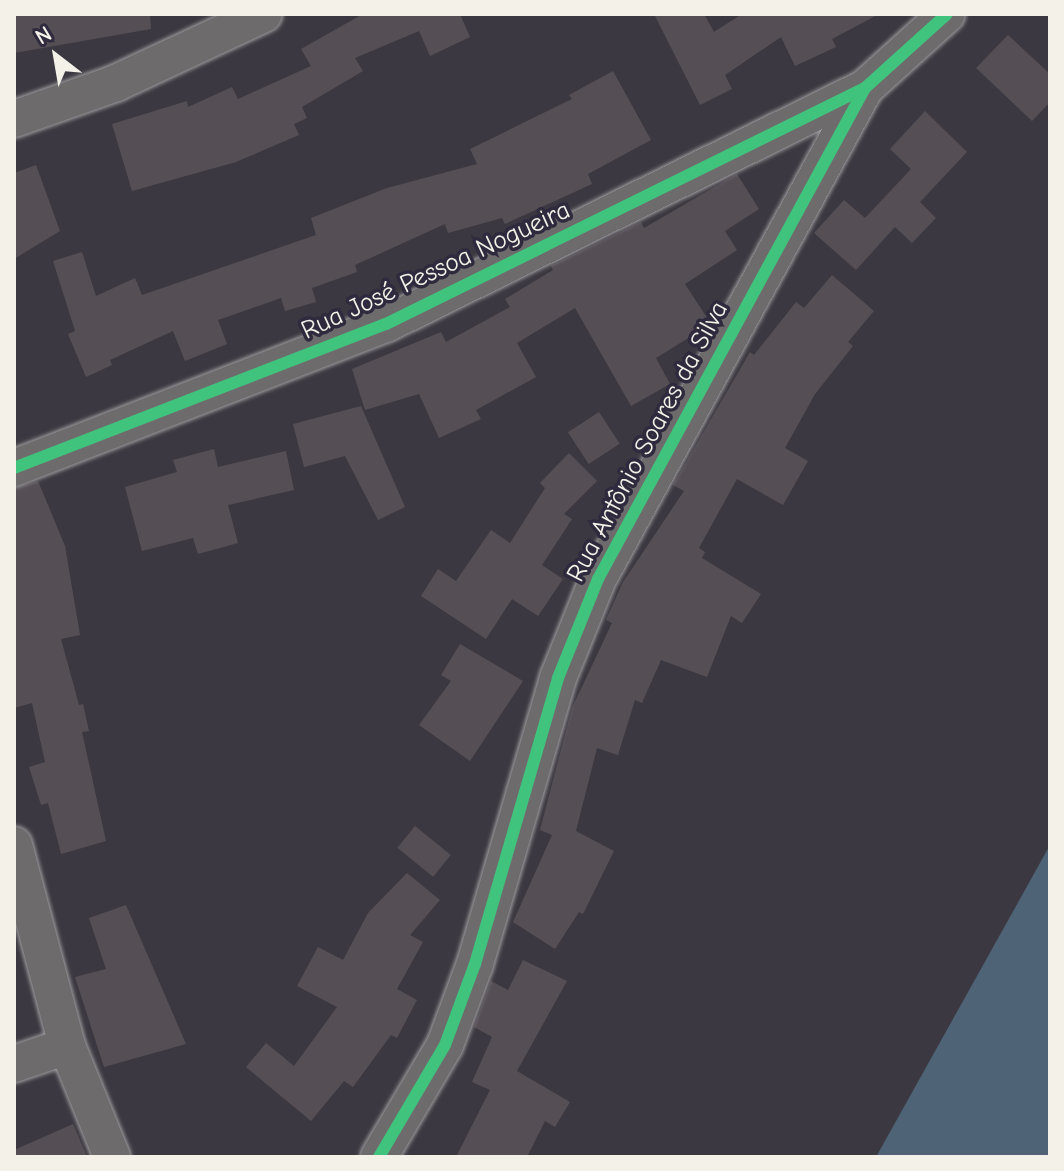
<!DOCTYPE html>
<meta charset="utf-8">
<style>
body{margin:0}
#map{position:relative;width:1064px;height:1171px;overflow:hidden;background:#3c3841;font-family:"Comic Neue",sans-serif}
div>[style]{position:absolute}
.water>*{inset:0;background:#4e6375}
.building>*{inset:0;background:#554f55;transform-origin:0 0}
.roads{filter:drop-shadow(0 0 2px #9f9d9f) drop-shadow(0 0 2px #9f9d9f)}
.minor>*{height:36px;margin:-18px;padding:0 18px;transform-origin:18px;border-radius:18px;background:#6e6b6d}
.cycleway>*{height:12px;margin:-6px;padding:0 6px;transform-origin:6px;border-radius:6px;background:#40c37c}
span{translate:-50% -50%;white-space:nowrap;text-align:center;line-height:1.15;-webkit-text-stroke:7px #2f2a3d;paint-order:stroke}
.street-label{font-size:26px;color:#f4f1e8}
.frame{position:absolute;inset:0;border:16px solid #f4f1e8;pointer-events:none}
.north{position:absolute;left:16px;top:16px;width:80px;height:80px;-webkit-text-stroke:6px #2f2a3d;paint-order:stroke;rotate:329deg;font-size:22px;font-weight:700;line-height:32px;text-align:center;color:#f4f1e8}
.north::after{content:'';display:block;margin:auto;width:28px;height:36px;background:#f4f1e8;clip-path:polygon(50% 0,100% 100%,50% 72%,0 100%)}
</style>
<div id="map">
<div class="water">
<i style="clip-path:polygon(1050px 845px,1050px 1157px,876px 1157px)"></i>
</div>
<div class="building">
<i style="clip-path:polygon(14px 14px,150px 14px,151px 29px,14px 53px)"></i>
<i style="clip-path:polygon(363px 14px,460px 14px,470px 37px,430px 56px,419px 31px,355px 58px,363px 71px,302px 107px,307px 118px,294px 124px,299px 135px,236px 162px,132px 191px,112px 124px,187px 101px,188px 107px,232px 87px,238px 99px,311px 66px,301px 49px)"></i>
<i style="clip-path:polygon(654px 14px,704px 14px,714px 32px,742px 14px,879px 14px,832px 39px,836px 47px,795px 66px,781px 37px,725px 75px,732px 89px,700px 105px)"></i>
<i style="clip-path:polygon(1008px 35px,1050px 74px,1050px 102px,1032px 121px,976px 68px)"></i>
<i style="clip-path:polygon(613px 71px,651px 140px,588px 174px,592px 184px,505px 224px,502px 218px,448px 233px,445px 224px,355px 265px,357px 272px,312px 288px,316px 302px,285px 311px,281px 298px,218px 320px,227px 344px,185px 361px,173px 331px,110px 360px,112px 365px,86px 377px,68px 334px,75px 331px,53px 261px,82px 252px,96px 296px,135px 278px,142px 295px,316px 235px,311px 218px,387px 188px,477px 164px,470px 149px,572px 99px,569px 95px)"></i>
<i style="clip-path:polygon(925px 111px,967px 152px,920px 202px,936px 218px,912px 243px,895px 227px,856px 270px,814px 233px,844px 200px,865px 218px,911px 169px,890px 149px)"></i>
<i style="clip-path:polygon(36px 165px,60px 231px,14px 259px,14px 173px)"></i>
<i style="clip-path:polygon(737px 174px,759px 209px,725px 231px,737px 250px,685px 284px,711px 324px,656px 358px,670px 384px,631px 406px,575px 308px,517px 343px,536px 377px,476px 410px,481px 419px,439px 438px,419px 394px,365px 410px,352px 369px,441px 332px,446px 342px,510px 307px,505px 299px,553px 270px,551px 266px,641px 222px,644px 228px)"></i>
<i style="clip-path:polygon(832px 275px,874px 311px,848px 342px,853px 346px,815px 394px,785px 448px,808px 461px,783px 505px,737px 479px,699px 548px,705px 552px,702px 558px,761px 594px,742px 623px,731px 616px,707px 677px,661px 660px,642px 703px,635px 700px,618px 755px,597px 748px,576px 831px,614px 851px,583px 914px,579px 912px,555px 949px,513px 922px,552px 835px,540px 830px,572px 708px,612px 623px,606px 620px,623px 582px,684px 491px,673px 485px,750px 352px,754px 355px,796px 302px,804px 308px)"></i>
<i style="clip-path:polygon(361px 406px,405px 507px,378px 520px,345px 456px,304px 467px,293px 424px)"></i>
<i style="left:599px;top:412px;width:38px;height:37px;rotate:57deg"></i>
<i style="clip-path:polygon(214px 449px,218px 467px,286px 451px,294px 490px,228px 505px,238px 543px,198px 554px,193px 538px,142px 551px,125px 487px,177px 472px,173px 460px)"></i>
<i style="clip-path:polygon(569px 453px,597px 481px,564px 514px,572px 519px,542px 565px,563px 579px,538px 616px,512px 599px,486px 639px,421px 596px,438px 569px,456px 581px,491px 530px,510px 543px,545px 488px,540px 483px)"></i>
<i style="clip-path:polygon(38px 481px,65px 546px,80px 635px,61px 639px,79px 705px,83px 704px,89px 731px,82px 732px,106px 841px,61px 854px,48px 803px,41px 805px,29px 767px,45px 762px,32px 703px,14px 708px,14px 488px)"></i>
<i style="clip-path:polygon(460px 644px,523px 681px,470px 761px,419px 725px,451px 681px,441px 675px)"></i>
<i style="left:415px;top:826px;width:46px;height:28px;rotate:39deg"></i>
<i style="clip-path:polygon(407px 873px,440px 900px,410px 935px,423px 942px,397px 989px,417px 1000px,397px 1038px,391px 1035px,353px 1087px,344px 1081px,311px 1121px,246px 1067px,266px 1043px,294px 1066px,337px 1007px,297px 986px,318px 947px,343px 960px,368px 913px)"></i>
<i style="clip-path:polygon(126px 905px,186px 1044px,104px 1067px,75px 977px,106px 969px,89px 918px)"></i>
<i style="clip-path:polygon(523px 960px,567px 981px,517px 1071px,570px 1102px,555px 1127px,545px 1121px,527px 1157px,456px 1157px,490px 1090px,472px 1082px,492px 1037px,474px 1027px,491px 981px,508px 990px)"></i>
<i style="clip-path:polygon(73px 1124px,87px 1157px,14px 1157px,14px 1150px)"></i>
</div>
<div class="roads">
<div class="minor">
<i style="left:14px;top:119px;width:108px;rotate:-19.4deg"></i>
<i style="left:116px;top:83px;width:163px;rotate:-25deg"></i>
<i style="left:14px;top:468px;width:399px;rotate:-21.2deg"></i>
<i style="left:386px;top:324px;width:534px;rotate:-26.23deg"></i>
<i style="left:14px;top:845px;width:208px;rotate:75.2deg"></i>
<i style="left:67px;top:1046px;width:120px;rotate:67.9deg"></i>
<i style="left:14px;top:1064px;width:56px;rotate:-18.8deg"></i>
<i style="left:379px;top:1157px;width:130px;rotate:-59.5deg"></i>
<i style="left:445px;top:1045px;width:86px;rotate:-69.7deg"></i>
<i style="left:475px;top:964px;width:298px;rotate:-73.8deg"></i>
<i style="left:558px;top:678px;width:107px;rotate:-68deg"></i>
<i style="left:598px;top:579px;width:559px;rotate:-61.46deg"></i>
<i style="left:865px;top:88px;width:110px;rotate:-42.1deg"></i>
</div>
</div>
<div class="cycleway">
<i style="left:14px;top:468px;width:399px;rotate:-21.2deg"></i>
<i style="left:386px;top:324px;width:534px;rotate:-26.23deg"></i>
<i style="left:379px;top:1157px;width:130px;rotate:-59.5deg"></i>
<i style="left:445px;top:1045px;width:86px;rotate:-69.7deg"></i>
<i style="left:475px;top:964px;width:298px;rotate:-73.8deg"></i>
<i style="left:558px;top:678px;width:107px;rotate:-68deg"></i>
<i style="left:598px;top:579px;width:559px;rotate:-61.46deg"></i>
<i style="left:865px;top:88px;width:110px;rotate:-42.1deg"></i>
</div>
<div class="street-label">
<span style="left:436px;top:271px;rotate:-25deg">Rua José Pessoa Nogueira</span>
<span style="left:648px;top:442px;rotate:-62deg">Rua Antônio Soares da Silva</span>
</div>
<div class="frame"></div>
<div class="north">N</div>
</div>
